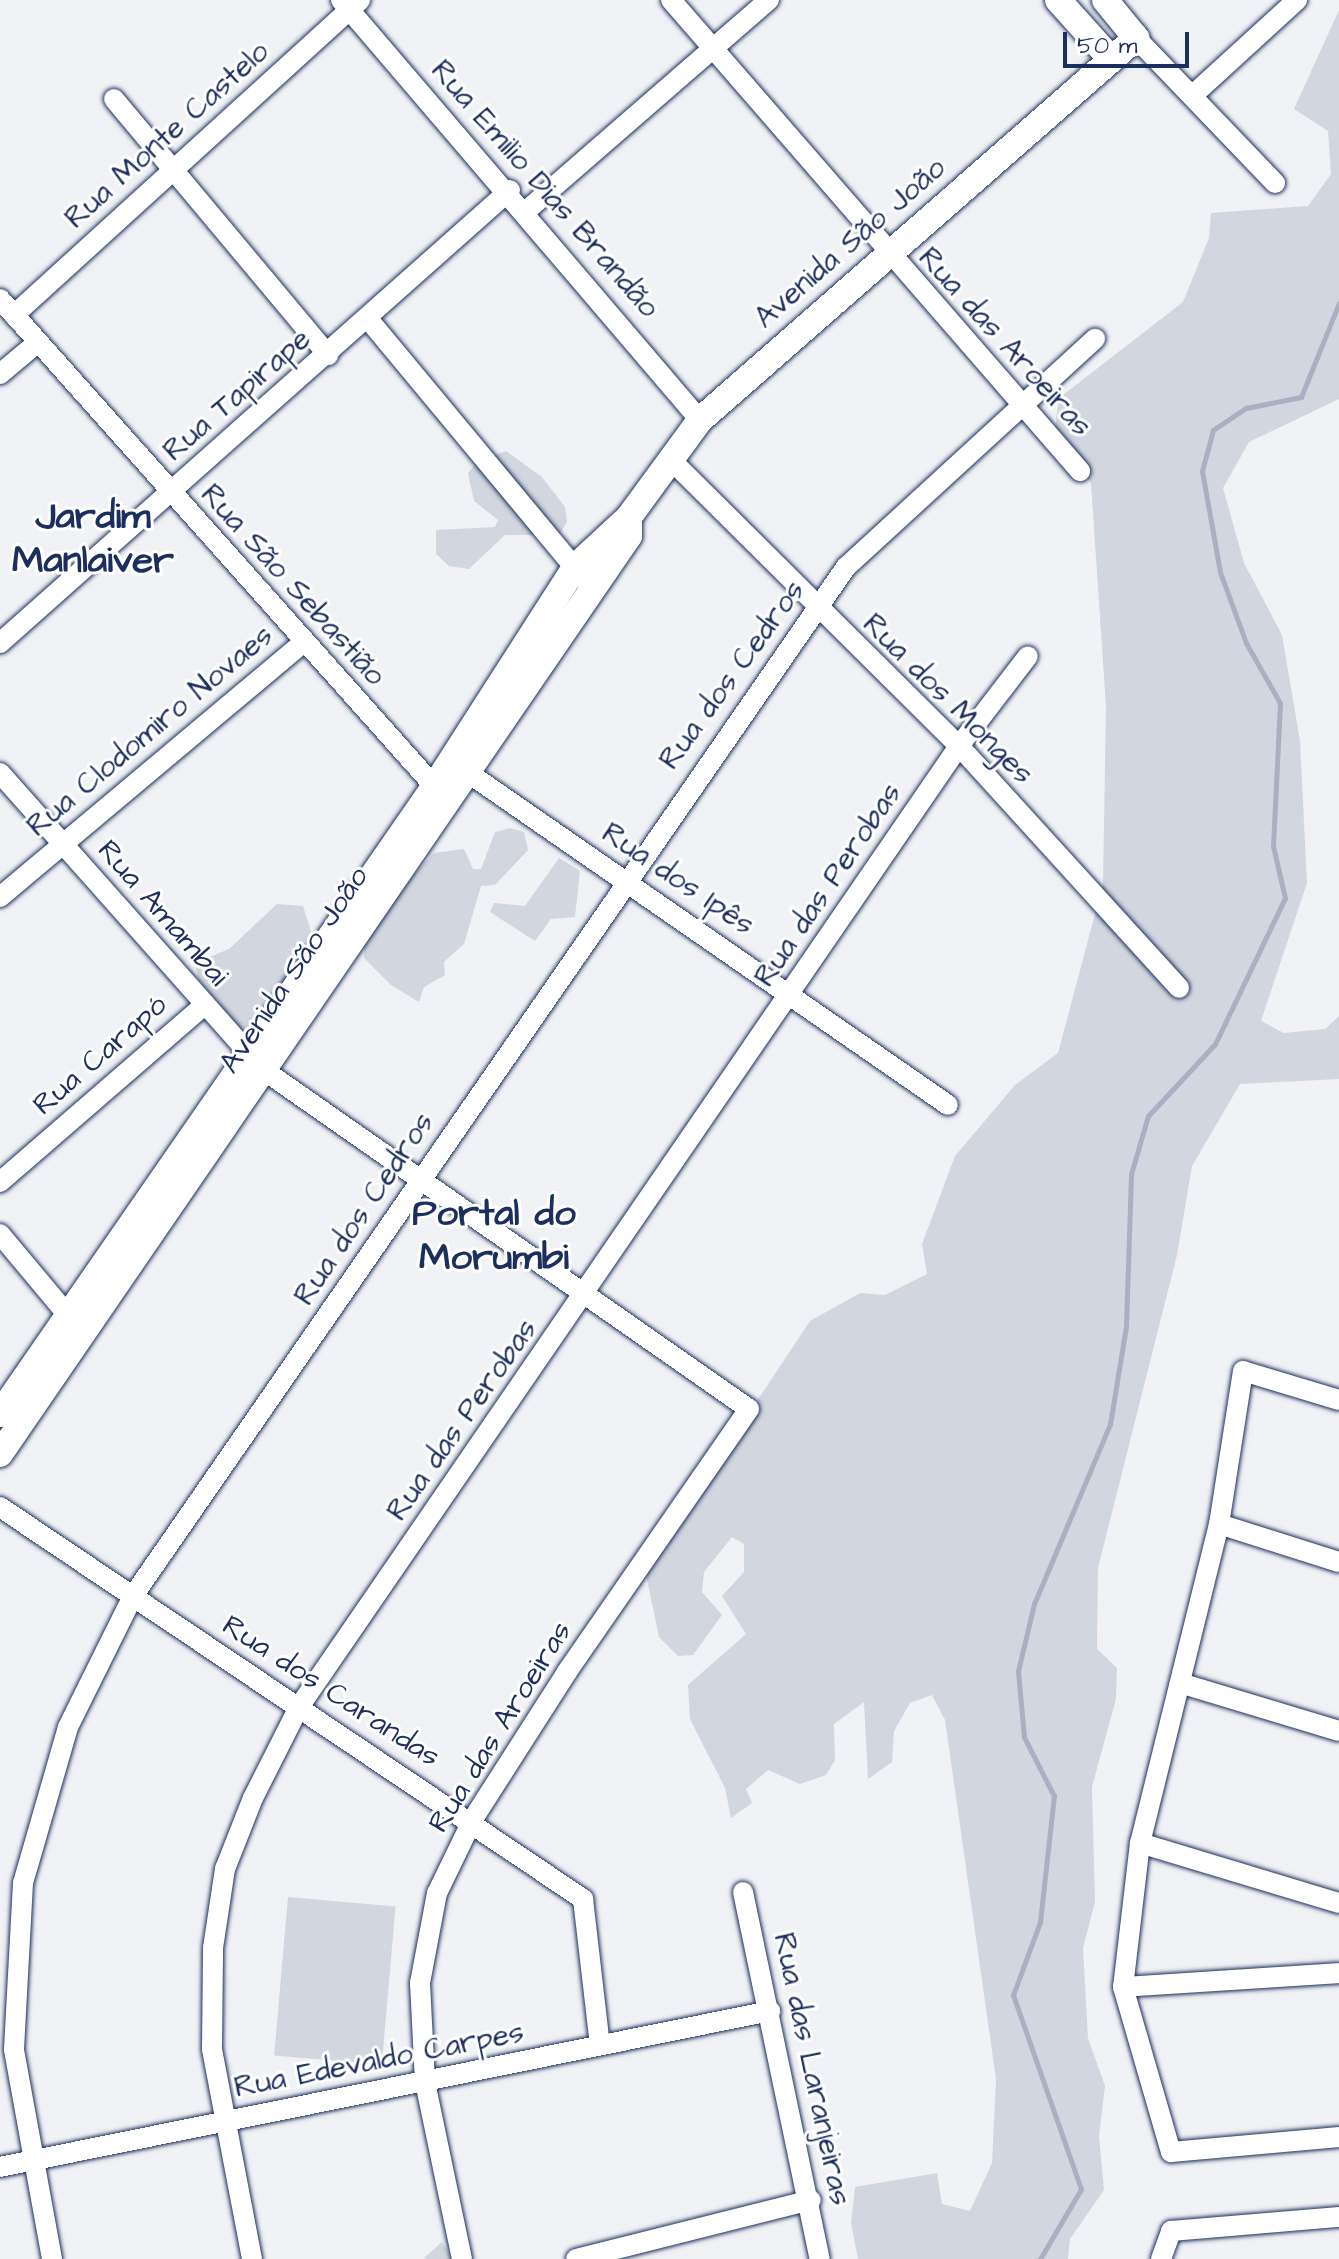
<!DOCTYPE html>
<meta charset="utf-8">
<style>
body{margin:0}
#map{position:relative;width:1339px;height:2259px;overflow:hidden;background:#f1f2f5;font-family:"Architects Daughter",sans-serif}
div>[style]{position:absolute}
.green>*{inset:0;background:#d2d6df;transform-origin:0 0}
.stream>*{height:5px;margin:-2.5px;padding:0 2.5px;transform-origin:2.5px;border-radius:2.5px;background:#a8b0c2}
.roads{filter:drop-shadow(0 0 2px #1b2f5e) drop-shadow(0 0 2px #1b2f5e)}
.minor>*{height:20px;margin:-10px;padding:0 10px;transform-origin:10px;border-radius:10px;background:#fff}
.tertiary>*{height:26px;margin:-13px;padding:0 13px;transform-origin:13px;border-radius:13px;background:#fff}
span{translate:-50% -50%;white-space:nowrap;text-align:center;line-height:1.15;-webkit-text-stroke:6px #fff;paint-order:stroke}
.street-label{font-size:30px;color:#1b2f5e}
.district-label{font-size:38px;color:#1b2f5e;font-weight:700}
.scale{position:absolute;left:1063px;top:32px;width:126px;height:36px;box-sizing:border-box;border:4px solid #1b2f5e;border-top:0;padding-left:10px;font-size:24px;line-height:28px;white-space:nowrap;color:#1b2f5e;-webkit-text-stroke:6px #fff;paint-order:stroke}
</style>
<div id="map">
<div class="green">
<i style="clip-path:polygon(1339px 10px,1339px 399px,1249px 442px,1223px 488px,1244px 563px,1282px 635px,1300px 741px,1307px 883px,1261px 1021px,1284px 1033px,1325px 1029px,1339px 1016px,1339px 1079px,1240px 1084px,1192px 1166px,1177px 1255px,1098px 1568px,1097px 1649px,1117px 1668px,1116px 1699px,1092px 1787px,1095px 1902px,1083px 1948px,1088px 2038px,1105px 2086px,1099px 2136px,1104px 2190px,1070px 2239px,1068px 2259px,858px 2259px,851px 2223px,855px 2187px,937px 2173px,942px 2204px,970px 2211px,992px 2163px,996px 2079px,945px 1720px,932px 1695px,910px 1703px,894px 1731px,892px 1762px,868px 1779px,864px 1702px,834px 1724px,835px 1760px,826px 1775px,800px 1784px,768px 1770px,746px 1789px,752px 1803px,731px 1818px,725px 1788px,690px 1719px,688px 1685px,746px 1634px,722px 1596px,744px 1572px,744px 1544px,732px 1537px,704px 1572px,702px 1592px,722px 1615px,693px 1655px,678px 1656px,659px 1637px,645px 1570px,810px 1321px,860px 1293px,885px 1295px,927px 1274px,922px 1244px,955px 1156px,1015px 1085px,1058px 1053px,1103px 884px,1106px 706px,1091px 483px,1064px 452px,1055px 427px,1059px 398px,1183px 302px,1209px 238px,1211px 213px,1308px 206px,1331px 174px,1328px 131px,1294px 109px)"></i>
<i style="clip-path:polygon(506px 451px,542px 477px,565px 507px,567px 522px,559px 535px,505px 535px,469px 569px,449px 566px,436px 554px,436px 530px,495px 527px,498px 520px,474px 501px,468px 473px,478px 461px)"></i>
<i style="clip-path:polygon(510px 828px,524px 832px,528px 850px,495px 885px,481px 886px,464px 944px,444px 962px,445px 975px,424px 987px,419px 1002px,391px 985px,364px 958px,365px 927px,434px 853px,464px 849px,473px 869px,481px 869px,495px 832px)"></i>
<i style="clip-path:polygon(559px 858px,580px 871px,575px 917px,551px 919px,535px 941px,490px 912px,494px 903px,525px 906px)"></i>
<i style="clip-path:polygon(277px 904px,303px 906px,314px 941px,260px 1026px,245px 1034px,198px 979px,195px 963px,229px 949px)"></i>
<i style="left:288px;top:1897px;width:108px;height:159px;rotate:5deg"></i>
<i style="clip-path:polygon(442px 2242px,453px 2259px,424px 2259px,425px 2257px)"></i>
</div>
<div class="stream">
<i style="left:1040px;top:2259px;width:81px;rotate:-59.6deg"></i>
<i style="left:1081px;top:2189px;width:206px;rotate:-109.3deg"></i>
<i style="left:1013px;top:1995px;width:78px;rotate:-69.7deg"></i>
<i style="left:1040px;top:1922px;width:127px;rotate:-83.7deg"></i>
<i style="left:1054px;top:1796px;width:66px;rotate:-117deg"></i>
<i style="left:1024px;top:1737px;width:66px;rotate:-95.2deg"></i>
<i style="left:1018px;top:1671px;width:69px;rotate:-76.6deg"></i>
<i style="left:1034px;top:1604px;width:195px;rotate:-67.1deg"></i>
<i style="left:1110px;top:1424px;width:99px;rotate:-80.7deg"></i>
<i style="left:1126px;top:1326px;width:152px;rotate:-88.1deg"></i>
<i style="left:1131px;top:1174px;width:60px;rotate:-73.7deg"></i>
<i style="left:1148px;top:1116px;width:98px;rotate:-47.1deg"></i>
<i style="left:1215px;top:1044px;width:162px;rotate:-64.4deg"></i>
<i style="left:1285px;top:898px;width:53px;rotate:-103deg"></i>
<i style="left:1273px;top:846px;width:143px;rotate:-87.2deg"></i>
<i style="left:1280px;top:703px;width:69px;rotate:-119.5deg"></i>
<i style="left:1246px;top:643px;width:76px;rotate:-110.1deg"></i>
<i style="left:1220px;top:572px;width:103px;rotate:-100.1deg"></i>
<i style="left:1202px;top:471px;width:42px;rotate:-75deg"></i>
<i style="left:1213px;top:430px;width:40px;rotate:-34deg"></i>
<i style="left:1246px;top:408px;width:56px;rotate:-11.3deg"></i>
<i style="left:1301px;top:397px;width:101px;rotate:-68deg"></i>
</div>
<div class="roads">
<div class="minor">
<i style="left:341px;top:0;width:553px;rotate:49.48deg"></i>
<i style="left:671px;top:0;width:624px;rotate:49.03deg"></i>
<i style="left:1136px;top:38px;width:201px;rotate:46.2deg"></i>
<i style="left:1193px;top:95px;width:141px;rotate:-42.4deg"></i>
<i style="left:114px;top:99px;width:334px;rotate:50.1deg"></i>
<i style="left:526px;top:211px;width:322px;rotate:-41deg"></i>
<i style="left:0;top:299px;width:664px;rotate:48.29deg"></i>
<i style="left:14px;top:315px;width:468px;rotate:-42.3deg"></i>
<i style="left:369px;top:320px;width:347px;rotate:50.3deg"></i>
<i style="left:0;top:374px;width:50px;rotate:-40.1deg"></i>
<i style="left:669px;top:458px;width:409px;rotate:44.8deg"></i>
<i style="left:959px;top:746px;width:327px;rotate:47.7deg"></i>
<i style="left:0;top:643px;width:682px;rotate:-41.61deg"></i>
<i style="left:457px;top:765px;width:597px;rotate:34.7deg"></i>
<i style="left:0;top:773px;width:399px;rotate:48.4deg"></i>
<i style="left:265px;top:1071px;width:590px;rotate:34.93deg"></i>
<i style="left:749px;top:1409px;width:320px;rotate:124.7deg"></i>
<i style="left:567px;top:1672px;width:174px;rotate:122.6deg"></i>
<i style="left:473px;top:1819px;width:82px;rotate:115.9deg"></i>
<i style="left:437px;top:1893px;width:92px;rotate:100.7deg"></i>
<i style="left:420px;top:1983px;width:99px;rotate:87.1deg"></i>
<i style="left:425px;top:2082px;width:181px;rotate:78.2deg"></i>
<i style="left:0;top:897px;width:395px;rotate:-40deg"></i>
<i style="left:0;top:1182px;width:270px;rotate:-40.9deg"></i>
<i style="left:0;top:1234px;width:120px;rotate:50.1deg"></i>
<i style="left:1339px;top:1400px;width:100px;rotate:-163.2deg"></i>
<i style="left:1243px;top:1371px;width:155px;rotate:98.9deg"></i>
<i style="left:1219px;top:1524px;width:329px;rotate:103.9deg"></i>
<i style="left:1140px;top:1843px;width:145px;rotate:96.7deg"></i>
<i style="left:1123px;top:1987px;width:172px;rotate:73.8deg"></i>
<i style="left:1171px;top:2152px;width:169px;rotate:-5.1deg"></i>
<i style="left:0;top:1507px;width:703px;rotate:33.92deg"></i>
<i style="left:583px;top:1899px;width:147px;rotate:83.4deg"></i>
<i style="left:1219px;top:1524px;width:126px;rotate:17.6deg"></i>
<i style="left:1180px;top:1683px;width:166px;rotate:16.8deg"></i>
<i style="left:1140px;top:1843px;width:208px;rotate:16.8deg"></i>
<i style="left:743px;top:1892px;width:375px;rotate:78.2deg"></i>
<i style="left:1123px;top:1987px;width:216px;rotate:-3.7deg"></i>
<i style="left:0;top:2167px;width:786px;rotate:-11.45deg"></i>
<i style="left:52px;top:2259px;width:213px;rotate:-100.3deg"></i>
<i style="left:14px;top:2049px;width:166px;rotate:-86.9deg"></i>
<i style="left:23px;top:1883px;width:162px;rotate:-73.9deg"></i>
<i style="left:68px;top:1727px;width:146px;rotate:-63.6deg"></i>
<i style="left:133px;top:1596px;width:1252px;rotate:-55.28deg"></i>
<i style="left:846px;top:567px;width:338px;rotate:-42.5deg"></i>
<i style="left:252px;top:2259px;width:214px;rotate:-100.8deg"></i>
<i style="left:212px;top:2049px;width:101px;rotate:-89.4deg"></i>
<i style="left:213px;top:1948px;width:80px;rotate:-81.4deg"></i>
<i style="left:225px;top:1869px;width:76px;rotate:-68.5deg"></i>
<i style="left:253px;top:1798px;width:102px;rotate:-63.2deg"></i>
<i style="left:299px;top:1707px;width:1166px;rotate:-55.52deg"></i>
<i style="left:959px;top:746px;width:113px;rotate:-52.5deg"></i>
<i style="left:576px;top:2259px;width:242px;rotate:-14.1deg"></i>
<i style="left:1161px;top:2259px;width:30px;rotate:-70deg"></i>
<i style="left:1171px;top:2231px;width:169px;rotate:-4.8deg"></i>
</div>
<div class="tertiary">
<i style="left:1058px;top:0;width:79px;rotate:48.1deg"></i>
<i style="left:0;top:1414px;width:763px;rotate:-55.31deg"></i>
<i style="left:434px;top:787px;width:261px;rotate:-57.3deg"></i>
<i style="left:575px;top:567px;width:74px;rotate:-42.8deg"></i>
<i style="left:629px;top:517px;width:120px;rotate:-53.8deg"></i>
<i style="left:700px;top:420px;width:580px;rotate:-41.22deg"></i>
<i style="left:1136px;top:38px;width:49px;rotate:-129.2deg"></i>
<i style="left:0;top:1454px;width:1113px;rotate:-55.58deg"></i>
<i style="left:629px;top:536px;width:19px;rotate:-90deg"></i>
</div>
</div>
<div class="street-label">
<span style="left:167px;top:135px;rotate:-42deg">Rua Monte Castelo</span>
<span style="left:545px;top:189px;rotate:49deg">Rua Emilio Dias Brandão</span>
<span style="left:850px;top:243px;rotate:-41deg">Avenida São João</span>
<span style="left:1005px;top:342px;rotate:48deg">Rua das Aroeiras</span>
<span style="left:237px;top:395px;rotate:-41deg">Rua Tapirape</span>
<span style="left:293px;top:585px;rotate:48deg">Rua São Sebastião</span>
<span style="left:732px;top:675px;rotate:-54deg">Rua dos Cedros</span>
<span style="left:948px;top:699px;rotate:45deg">Rua dos Monges</span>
<span style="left:150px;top:731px;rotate:-40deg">Rua Clodomiro Novaes</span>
<span style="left:678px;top:879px;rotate:34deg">Rua dos Ipês</span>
<span style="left:828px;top:885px;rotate:-56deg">Rua das Perobas</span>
<span style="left:163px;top:913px;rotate:49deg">Rua Amambai</span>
<span style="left:294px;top:970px;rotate:-56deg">Avenida São João</span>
<span style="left:100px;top:1055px;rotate:-41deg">Rua Carapó</span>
<span style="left:364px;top:1209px;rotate:-56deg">Rua dos Cedros</span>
<span style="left:462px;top:1420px;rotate:-55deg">Rua das Perobas</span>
<span style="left:331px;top:1691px;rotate:33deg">Rua dos Carandas</span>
<span style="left:500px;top:1727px;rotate:-58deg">Rua das Aroeiras</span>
<span style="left:379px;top:2060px;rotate:-11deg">Rua Edevaldo Carpes</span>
<span style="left:812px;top:2069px;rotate:78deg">Rua das Laranjeiras</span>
</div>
<div class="district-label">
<span style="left:93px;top:540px">Jardim<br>Manlaiver</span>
<span style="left:494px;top:1237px">Portal do<br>Morumbi</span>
</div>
<div class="scale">50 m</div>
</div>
